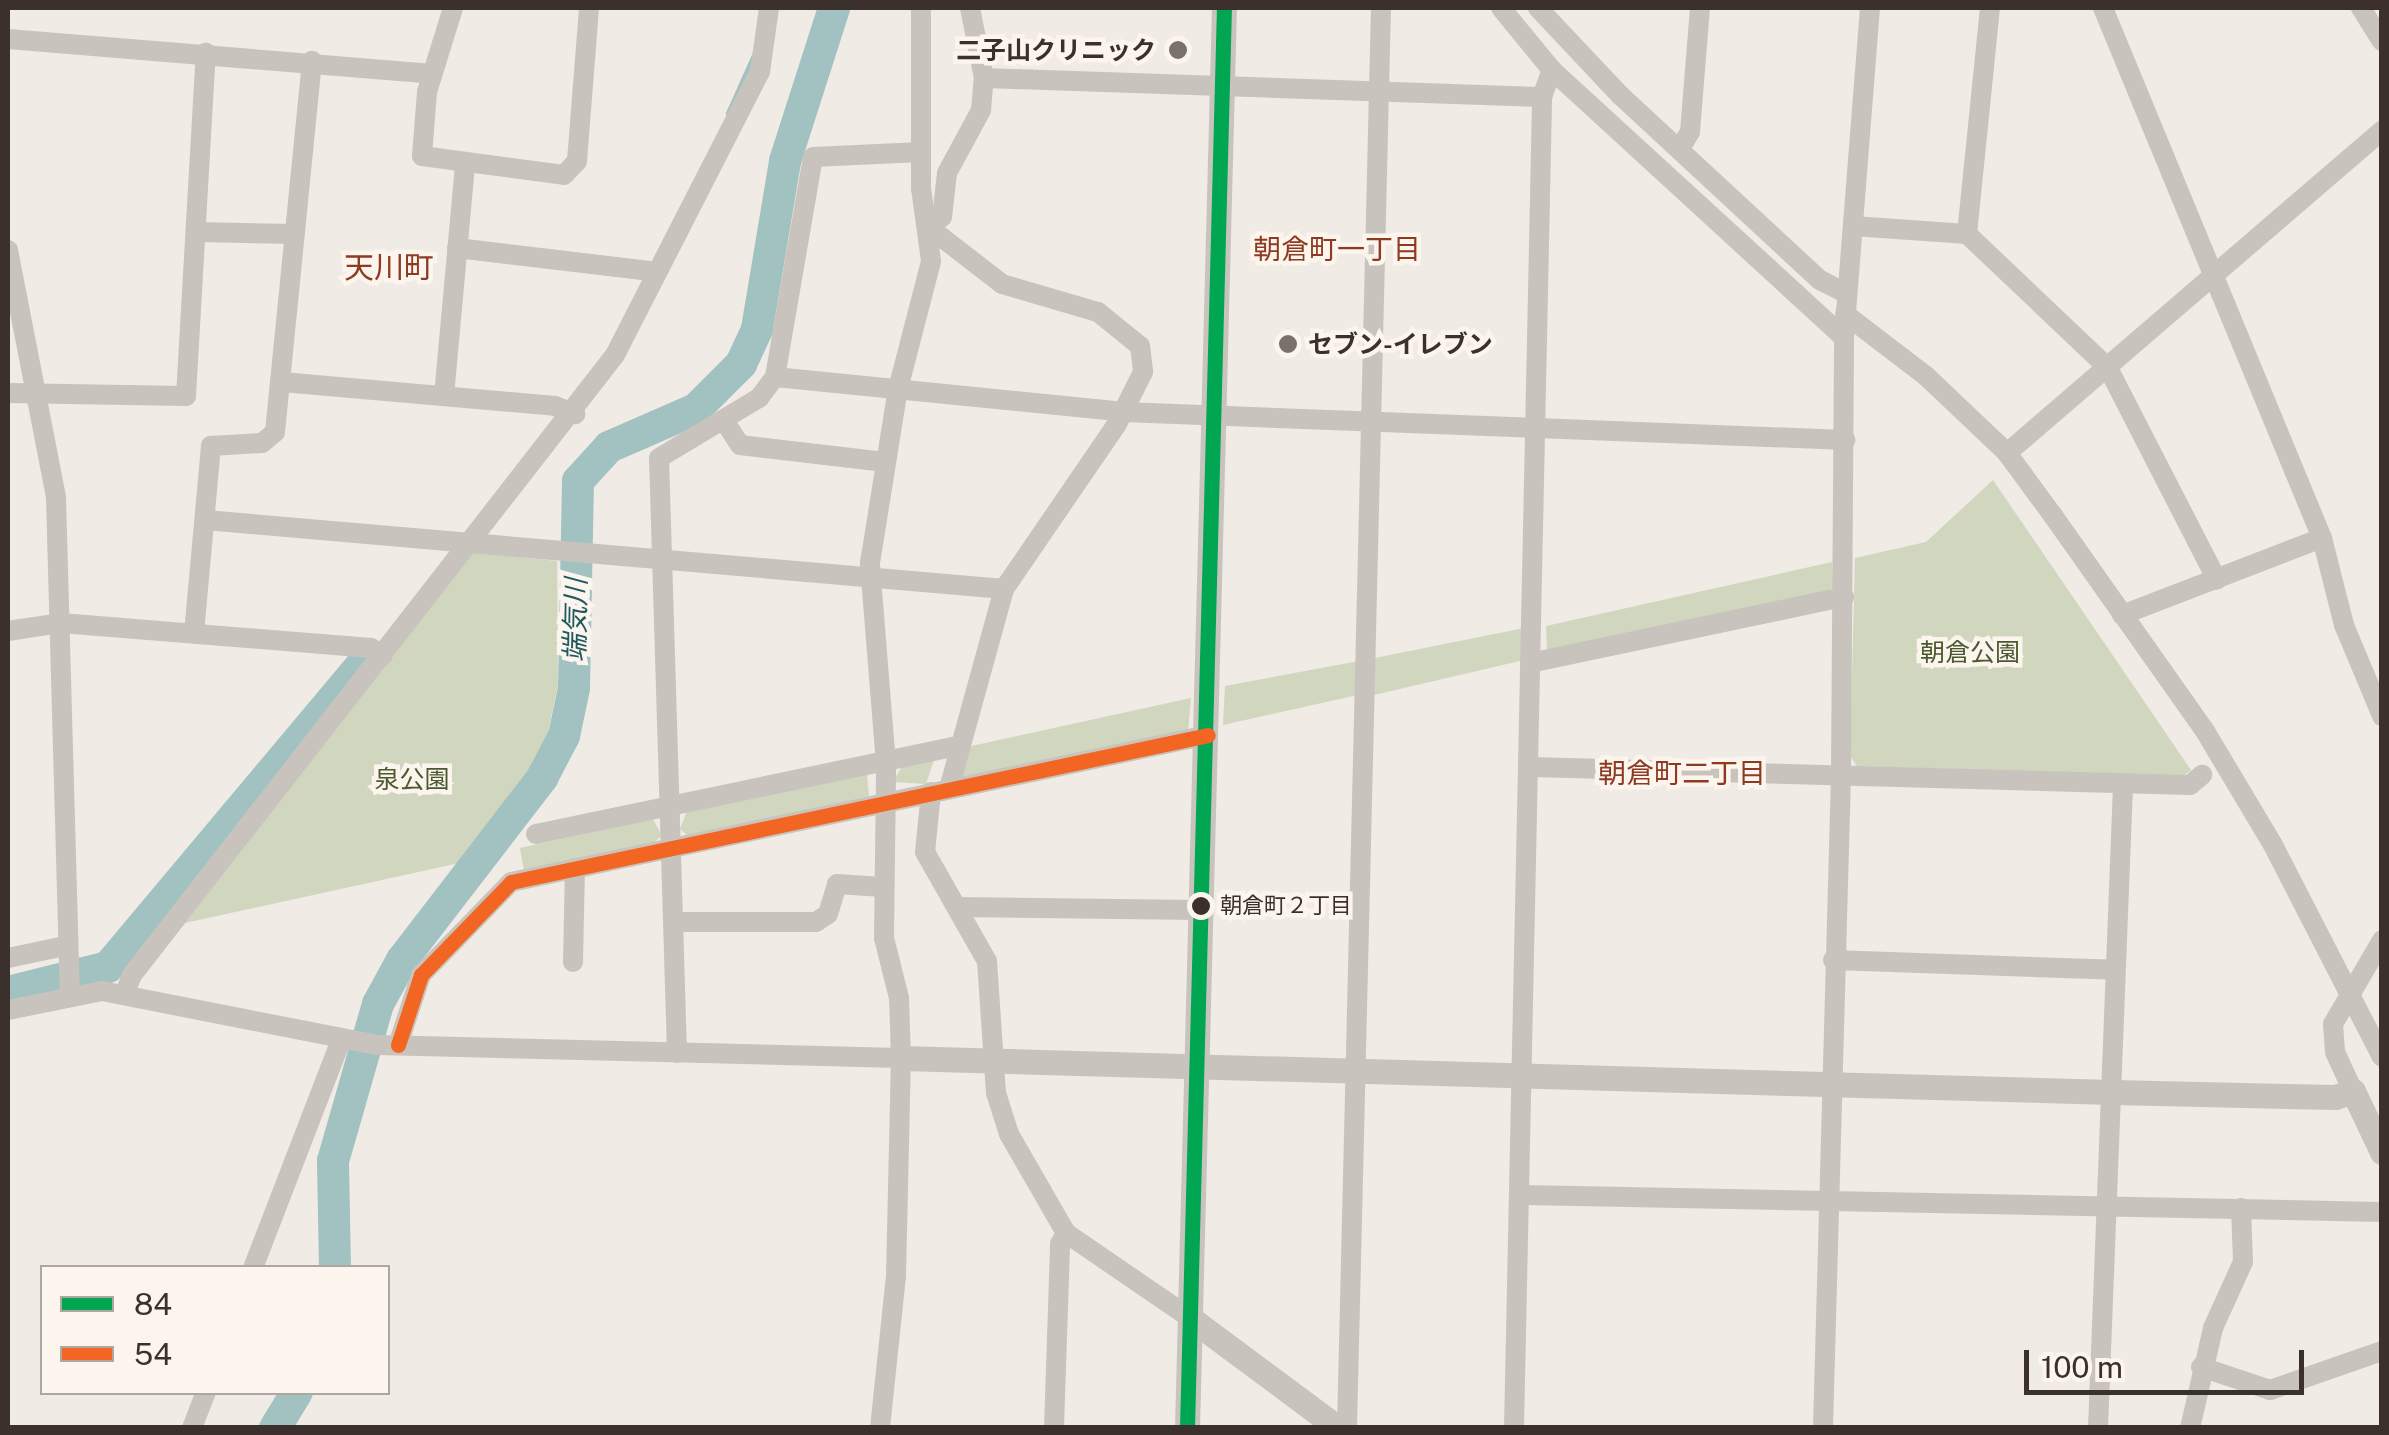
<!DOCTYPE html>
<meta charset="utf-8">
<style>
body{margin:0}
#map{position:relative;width:2389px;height:1435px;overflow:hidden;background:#f0ebe5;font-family:"Public Sans","Noto Sans JP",sans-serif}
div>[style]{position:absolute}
.green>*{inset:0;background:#d1d6bf}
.stream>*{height:5px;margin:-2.5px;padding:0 2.5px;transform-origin:2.5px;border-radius:2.5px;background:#a1c2c1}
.river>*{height:32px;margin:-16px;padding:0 16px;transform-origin:16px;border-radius:16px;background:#a1c2c1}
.minor>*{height:20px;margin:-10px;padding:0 10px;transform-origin:10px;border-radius:10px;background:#c9c3be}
.tertiary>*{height:25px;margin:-12.5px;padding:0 12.5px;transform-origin:12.5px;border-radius:12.5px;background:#c9c3be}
.bus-1>*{height:15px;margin:-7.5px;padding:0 7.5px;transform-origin:7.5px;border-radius:7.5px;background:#00a651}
.bus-2>*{height:15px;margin:-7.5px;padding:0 7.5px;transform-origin:7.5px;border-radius:7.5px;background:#f26522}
.dots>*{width:28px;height:28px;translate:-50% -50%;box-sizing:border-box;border:5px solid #fbf5ee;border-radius:50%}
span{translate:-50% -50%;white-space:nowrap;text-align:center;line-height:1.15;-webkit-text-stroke:9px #fbf5ee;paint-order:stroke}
.bus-label{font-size:22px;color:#3b302b}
.left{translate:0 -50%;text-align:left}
.poi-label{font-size:25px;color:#3b302b;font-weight:700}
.right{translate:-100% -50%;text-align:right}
.park-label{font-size:25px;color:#4a5a2e}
.neighbourhood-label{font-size:28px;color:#8c3b22}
.water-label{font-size:28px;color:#1f5a5e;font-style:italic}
.quarter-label{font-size:30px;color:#8c3b22}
.frame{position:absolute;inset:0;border:10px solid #3b302b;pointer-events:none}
.legend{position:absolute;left:40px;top:1265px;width:350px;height:130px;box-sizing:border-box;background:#fbf5ee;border:2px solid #aea6a0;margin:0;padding:12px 18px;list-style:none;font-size:30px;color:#3b302b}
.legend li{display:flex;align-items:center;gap:20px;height:50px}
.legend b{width:50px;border:2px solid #aea6a0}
.scale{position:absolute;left:2024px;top:1350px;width:280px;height:45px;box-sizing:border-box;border:5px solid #3b302b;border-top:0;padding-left:12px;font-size:30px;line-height:35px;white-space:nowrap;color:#3b302b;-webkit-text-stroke:8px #fbf5ee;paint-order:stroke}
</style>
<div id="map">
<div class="green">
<i style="clip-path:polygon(1993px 480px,2191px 770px,2183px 776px,1857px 766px,1850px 756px,1855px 558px,1926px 542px)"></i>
<i style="clip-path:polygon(471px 552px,557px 561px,558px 684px,544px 752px,464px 862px,185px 923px)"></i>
<i style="clip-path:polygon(1832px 562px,1833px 587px,1826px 594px,1547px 652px,1546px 626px)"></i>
<i style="clip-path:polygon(1524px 628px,1524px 660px,1374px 695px,1375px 658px)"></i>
<i style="clip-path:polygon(1359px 661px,1358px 695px,1223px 725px,1225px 686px)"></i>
<i style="clip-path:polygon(1191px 698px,1188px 732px,962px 778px,967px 747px)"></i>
<i style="clip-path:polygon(934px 760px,926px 784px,893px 782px,902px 766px)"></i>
<i style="clip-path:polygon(867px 774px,869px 796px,688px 836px,680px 829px,687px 811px)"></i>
<i style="clip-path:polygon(653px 819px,662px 836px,653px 843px,524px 871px,520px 848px)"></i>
</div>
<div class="stream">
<i style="left:728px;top:113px;width:64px;rotate:-65.9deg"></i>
</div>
<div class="river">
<i style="left:8px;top:992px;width:103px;rotate:-14deg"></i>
<i style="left:108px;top:967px;width:392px;rotate:-50deg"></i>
<i style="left:335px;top:1268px;width:107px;rotate:-91.1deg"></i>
<i style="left:333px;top:1161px;width:163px;rotate:-74deg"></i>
<i style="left:378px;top:1004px;width:50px;rotate:-61.4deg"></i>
<i style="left:402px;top:960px;width:230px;rotate:-52.4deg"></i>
<i style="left:542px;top:778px;width:47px;rotate:-62.4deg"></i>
<i style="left:564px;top:736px;width:49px;rotate:-78.2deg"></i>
<i style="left:574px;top:688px;width:207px;rotate:-88.9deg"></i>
<i style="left:578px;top:481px;width:46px;rotate:-47.6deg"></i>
<i style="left:609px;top:447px;width:95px;rotate:-23.6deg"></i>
<i style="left:696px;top:409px;width:64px;rotate:-45deg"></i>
<i style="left:741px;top:364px;width:38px;rotate:-65deg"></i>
<i style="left:757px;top:329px;width:170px;rotate:-80.5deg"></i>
<i style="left:785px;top:161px;width:161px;rotate:-72.2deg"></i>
<i style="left:275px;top:1428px;width:42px;rotate:-58.6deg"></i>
</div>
<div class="minor">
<i style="left:453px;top:8px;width:88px;rotate:107.2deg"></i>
<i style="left:427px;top:92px;width:64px;rotate:94.5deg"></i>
<i style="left:422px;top:156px;width:143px;rotate:7.6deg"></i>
<i style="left:564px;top:175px;width:19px;rotate:-47deg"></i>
<i style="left:577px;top:161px;width:153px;rotate:-85.5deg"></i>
<i style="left:1501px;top:8px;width:80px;rotate:50.6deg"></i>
<i style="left:1552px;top:70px;width:396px;rotate:42.5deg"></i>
<i style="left:1538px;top:8px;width:120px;rotate:46.7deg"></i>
<i style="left:1620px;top:95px;width:272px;rotate:42.8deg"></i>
<i style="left:1820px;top:280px;width:30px;rotate:27deg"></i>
<i style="left:2103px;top:8px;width:573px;rotate:67.55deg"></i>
<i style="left:2322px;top:538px;width:90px;rotate:75.8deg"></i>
<i style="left:2344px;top:625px;width:99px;rotate:67.3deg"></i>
<i style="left:2361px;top:8px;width:39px;rotate:58deg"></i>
<i style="left:8px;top:39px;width:426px;rotate:4.7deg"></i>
<i style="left:984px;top:78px;width:558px;rotate:1.95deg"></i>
<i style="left:1680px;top:149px;width:20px;rotate:-60deg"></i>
<i style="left:1690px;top:132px;width:124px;rotate:-85.4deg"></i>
<i style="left:927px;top:226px;width:95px;rotate:37.7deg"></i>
<i style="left:1002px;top:284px;width:100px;rotate:16.3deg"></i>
<i style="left:1098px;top:312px;width:54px;rotate:39deg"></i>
<i style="left:1140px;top:346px;width:26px;rotate:83deg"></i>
<i style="left:1143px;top:372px;width:58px;rotate:116.6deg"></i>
<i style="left:1117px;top:424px;width:200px;rotate:124.4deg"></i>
<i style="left:1004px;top:589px;width:203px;rotate:105.4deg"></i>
<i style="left:927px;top:226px;width:17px;rotate:-31deg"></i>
<i style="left:942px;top:217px;width:44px;rotate:-83.5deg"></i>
<i style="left:947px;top:173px;width:72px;rotate:-61.6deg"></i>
<i style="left:981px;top:110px;width:32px;rotate:-85deg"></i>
<i style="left:984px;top:78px;width:71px;rotate:-101.3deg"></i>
<i style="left:1853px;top:226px;width:114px;rotate:4deg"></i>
<i style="left:1967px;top:234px;width:195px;rotate:43.5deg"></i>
<i style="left:2108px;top:368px;width:238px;rotate:62.8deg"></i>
<i style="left:196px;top:232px;width:98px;rotate:1.2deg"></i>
<i style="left:1967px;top:234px;width:227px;rotate:-84.2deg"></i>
<i style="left:457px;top:248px;width:202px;rotate:6.8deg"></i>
<i style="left:8px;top:250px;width:253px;rotate:79deg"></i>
<i style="left:56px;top:498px;width:498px;rotate:88.4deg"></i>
<i style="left:1845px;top:314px;width:102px;rotate:37.4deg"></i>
<i style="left:1926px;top:376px;width:112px;rotate:43.5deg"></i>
<i style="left:2007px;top:453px;width:79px;rotate:53.7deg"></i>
<i style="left:2054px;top:517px;width:262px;rotate:54.8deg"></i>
<i style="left:2205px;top:731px;width:133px;rotate:59.2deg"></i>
<i style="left:2273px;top:845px;width:238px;rotate:62.8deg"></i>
<i style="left:775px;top:377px;width:351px;rotate:5.7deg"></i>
<i style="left:1124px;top:412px;width:722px;rotate:2.22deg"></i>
<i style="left:282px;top:382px;width:274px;rotate:5deg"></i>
<i style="left:555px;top:406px;width:22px;rotate:22deg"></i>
<i style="left:8px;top:393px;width:178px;rotate:1deg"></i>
<i style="left:186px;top:396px;width:344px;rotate:-86.7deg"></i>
<i style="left:444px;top:396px;width:230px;rotate:-84.8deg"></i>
<i style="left:725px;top:422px;width:27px;rotate:57deg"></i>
<i style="left:740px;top:445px;width:146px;rotate:6.7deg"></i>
<i style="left:2007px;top:453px;width:495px;rotate:-40.7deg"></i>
<i style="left:205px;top:520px;width:802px;rotate:4.94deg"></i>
<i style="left:2122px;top:615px;width:214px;rotate:-21.1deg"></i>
<i style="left:8px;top:631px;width:54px;rotate:-8.6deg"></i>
<i style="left:61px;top:623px;width:311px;rotate:4.6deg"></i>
<i style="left:371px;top:648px;width:14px;rotate:36deg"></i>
<i style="left:194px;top:633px;width:188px;rotate:-84.8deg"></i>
<i style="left:211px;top:446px;width:51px;rotate:-3.4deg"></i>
<i style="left:262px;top:443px;width:17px;rotate:-40deg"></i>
<i style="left:275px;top:432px;width:373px;rotate:-84.3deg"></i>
<i style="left:1530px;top:663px;width:321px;rotate:-11.9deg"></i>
<i style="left:1531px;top:767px;width:659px;rotate:1.56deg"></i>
<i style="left:2190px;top:785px;width:16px;rotate:-40deg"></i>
<i style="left:931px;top:792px;width:60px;rotate:95.7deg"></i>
<i style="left:925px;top:852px;width:125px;rotate:60.4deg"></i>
<i style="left:987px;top:961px;width:132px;rotate:86.1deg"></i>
<i style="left:996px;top:1093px;width:43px;rotate:72.4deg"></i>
<i style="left:1009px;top:1134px;width:114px;rotate:60.1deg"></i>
<i style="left:1066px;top:1233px;width:150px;rotate:34.4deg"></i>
<i style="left:536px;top:834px;width:429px;rotate:-11.8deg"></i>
<i style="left:959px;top:907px;width:241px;rotate:0.7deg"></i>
<i style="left:673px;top:922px;width:143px"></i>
<i style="left:816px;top:922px;width:14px;rotate:-34deg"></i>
<i style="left:828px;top:914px;width:31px;rotate:-73deg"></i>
<i style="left:837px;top:884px;width:46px;rotate:3.7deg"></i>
<i style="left:8px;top:958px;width:58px;rotate:-11.9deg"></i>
<i style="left:1833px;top:960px;width:282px;rotate:2deg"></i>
<i style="left:573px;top:962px;width:94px;rotate:-88.8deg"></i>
<i style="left:125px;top:993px;width:19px;rotate:-69deg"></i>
<i style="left:132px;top:975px;width:786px;rotate:-52.08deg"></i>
<i style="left:615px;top:355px;width:318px;rotate:-62.9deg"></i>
<i style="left:760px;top:72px;width:65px;rotate:-82deg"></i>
<i style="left:8px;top:1010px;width:96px;rotate:-11.4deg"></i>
<i style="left:102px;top:991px;width:280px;rotate:11.1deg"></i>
<i style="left:377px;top:1045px;width:524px;rotate:1.42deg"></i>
<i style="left:398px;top:1045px;width:74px;rotate:-71.8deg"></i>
<i style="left:421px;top:975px;width:129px;rotate:-45.9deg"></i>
<i style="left:511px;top:882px;width:712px;rotate:-11.91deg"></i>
<i style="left:677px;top:1053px;width:595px;rotate:-91.73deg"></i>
<i style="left:659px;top:458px;width:117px;rotate:-31deg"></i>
<i style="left:759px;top:398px;width:26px;rotate:-53deg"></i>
<i style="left:775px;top:377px;width:223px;rotate:-80.2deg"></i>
<i style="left:813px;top:157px;width:108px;rotate:-2.7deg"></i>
<i style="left:2353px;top:1091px;width:43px;rotate:-114.8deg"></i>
<i style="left:2335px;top:1052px;width:28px;rotate:-94deg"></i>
<i style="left:2333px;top:1024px;width:97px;rotate:-59.7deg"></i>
<i style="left:1522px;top:1195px;width:860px;rotate:1.13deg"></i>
<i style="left:253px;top:1268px;width:244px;rotate:-68.9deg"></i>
<i style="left:2201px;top:1367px;width:73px;rotate:18.4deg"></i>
<i style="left:2270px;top:1390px;width:119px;rotate:-19.2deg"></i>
<i style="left:192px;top:1428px;width:39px;rotate:-69deg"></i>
<i style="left:880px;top:1428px;width:153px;rotate:-84deg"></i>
<i style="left:896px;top:1276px;width:218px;rotate:-88.7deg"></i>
<i style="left:901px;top:1058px;width:60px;rotate:-91.9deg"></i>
<i style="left:899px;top:998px;width:62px;rotate:-104deg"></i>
<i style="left:884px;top:938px;width:174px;rotate:-89.3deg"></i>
<i style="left:886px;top:764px;width:202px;rotate:-94.6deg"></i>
<i style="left:870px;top:563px;width:176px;rotate:-80.9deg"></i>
<i style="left:898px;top:389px;width:132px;rotate:-75.5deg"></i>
<i style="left:931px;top:261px;width:74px;rotate:-97.8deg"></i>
<i style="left:921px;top:188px;width:180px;rotate:-90deg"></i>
<i style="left:1054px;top:1428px;width:184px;rotate:-88.1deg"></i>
<i style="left:1060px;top:1244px;width:13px;rotate:-61deg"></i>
<i style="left:1347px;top:1428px;width:1420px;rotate:-88.63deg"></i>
<i style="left:1514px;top:1428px;width:1331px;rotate:-88.79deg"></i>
<i style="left:1542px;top:97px;width:29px;rotate:-70deg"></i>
<i style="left:1823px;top:1428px;width:653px;rotate:-88.42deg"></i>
<i style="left:1841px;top:775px;width:437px;rotate:-89.6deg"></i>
<i style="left:1844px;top:338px;width:331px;rotate:-85.5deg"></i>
<i style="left:2098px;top:1428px;width:643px;rotate:-87.77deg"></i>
<i style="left:2190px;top:1428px;width:103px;rotate:-77deg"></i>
<i style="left:2213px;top:1328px;width:72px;rotate:-65.6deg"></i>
<i style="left:2243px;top:1262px;width:54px;rotate:-92.1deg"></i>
</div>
<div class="tertiary">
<i style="left:901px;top:1058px;width:1211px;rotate:1.61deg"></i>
<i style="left:2112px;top:1092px;width:223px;rotate:1.3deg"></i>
<i style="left:2335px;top:1097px;width:19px;rotate:-18deg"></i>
<i style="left:2353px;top:1091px;width:68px;rotate:64.6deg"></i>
<i style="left:1190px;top:1318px;width:184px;rotate:36.6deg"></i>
<i style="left:1187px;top:1428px;width:1420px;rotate:-88.51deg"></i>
</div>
<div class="bus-1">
<i style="left:1187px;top:1428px;width:1420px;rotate:-88.51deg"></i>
</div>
<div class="bus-2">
<i style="left:398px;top:1045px;width:74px;rotate:-71.8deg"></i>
<i style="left:421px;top:975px;width:129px;rotate:-45.9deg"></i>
<i style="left:511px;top:882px;width:712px;rotate:-11.91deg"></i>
</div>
<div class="dots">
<i style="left:1178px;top:50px;background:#7a716c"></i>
<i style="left:1288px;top:344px;background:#7a716c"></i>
<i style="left:1201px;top:906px;background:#3b302b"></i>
</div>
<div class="bus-label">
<span class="left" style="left:1220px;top:906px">朝倉町２丁目</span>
</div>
<div class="poi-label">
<span class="right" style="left:1156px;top:50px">二子山クリニック</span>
<span class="left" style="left:1308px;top:344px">セブン-イレブン</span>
</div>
<div class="park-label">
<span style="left:1970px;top:652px">朝倉公園</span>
<span style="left:412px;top:779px">泉公園</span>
</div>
<div class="neighbourhood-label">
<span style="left:1337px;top:249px">朝倉町一丁目</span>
<span style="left:1682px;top:773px">朝倉町二丁目</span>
</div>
<div class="water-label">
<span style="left:575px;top:620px;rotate:-89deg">端気川</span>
</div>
<div class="quarter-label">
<span style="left:389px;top:267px">天川町</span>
</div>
<div class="frame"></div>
<ul class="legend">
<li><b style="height:12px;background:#00a651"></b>84</li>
<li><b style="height:12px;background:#f26522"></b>54</li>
</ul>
<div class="scale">100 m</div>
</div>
